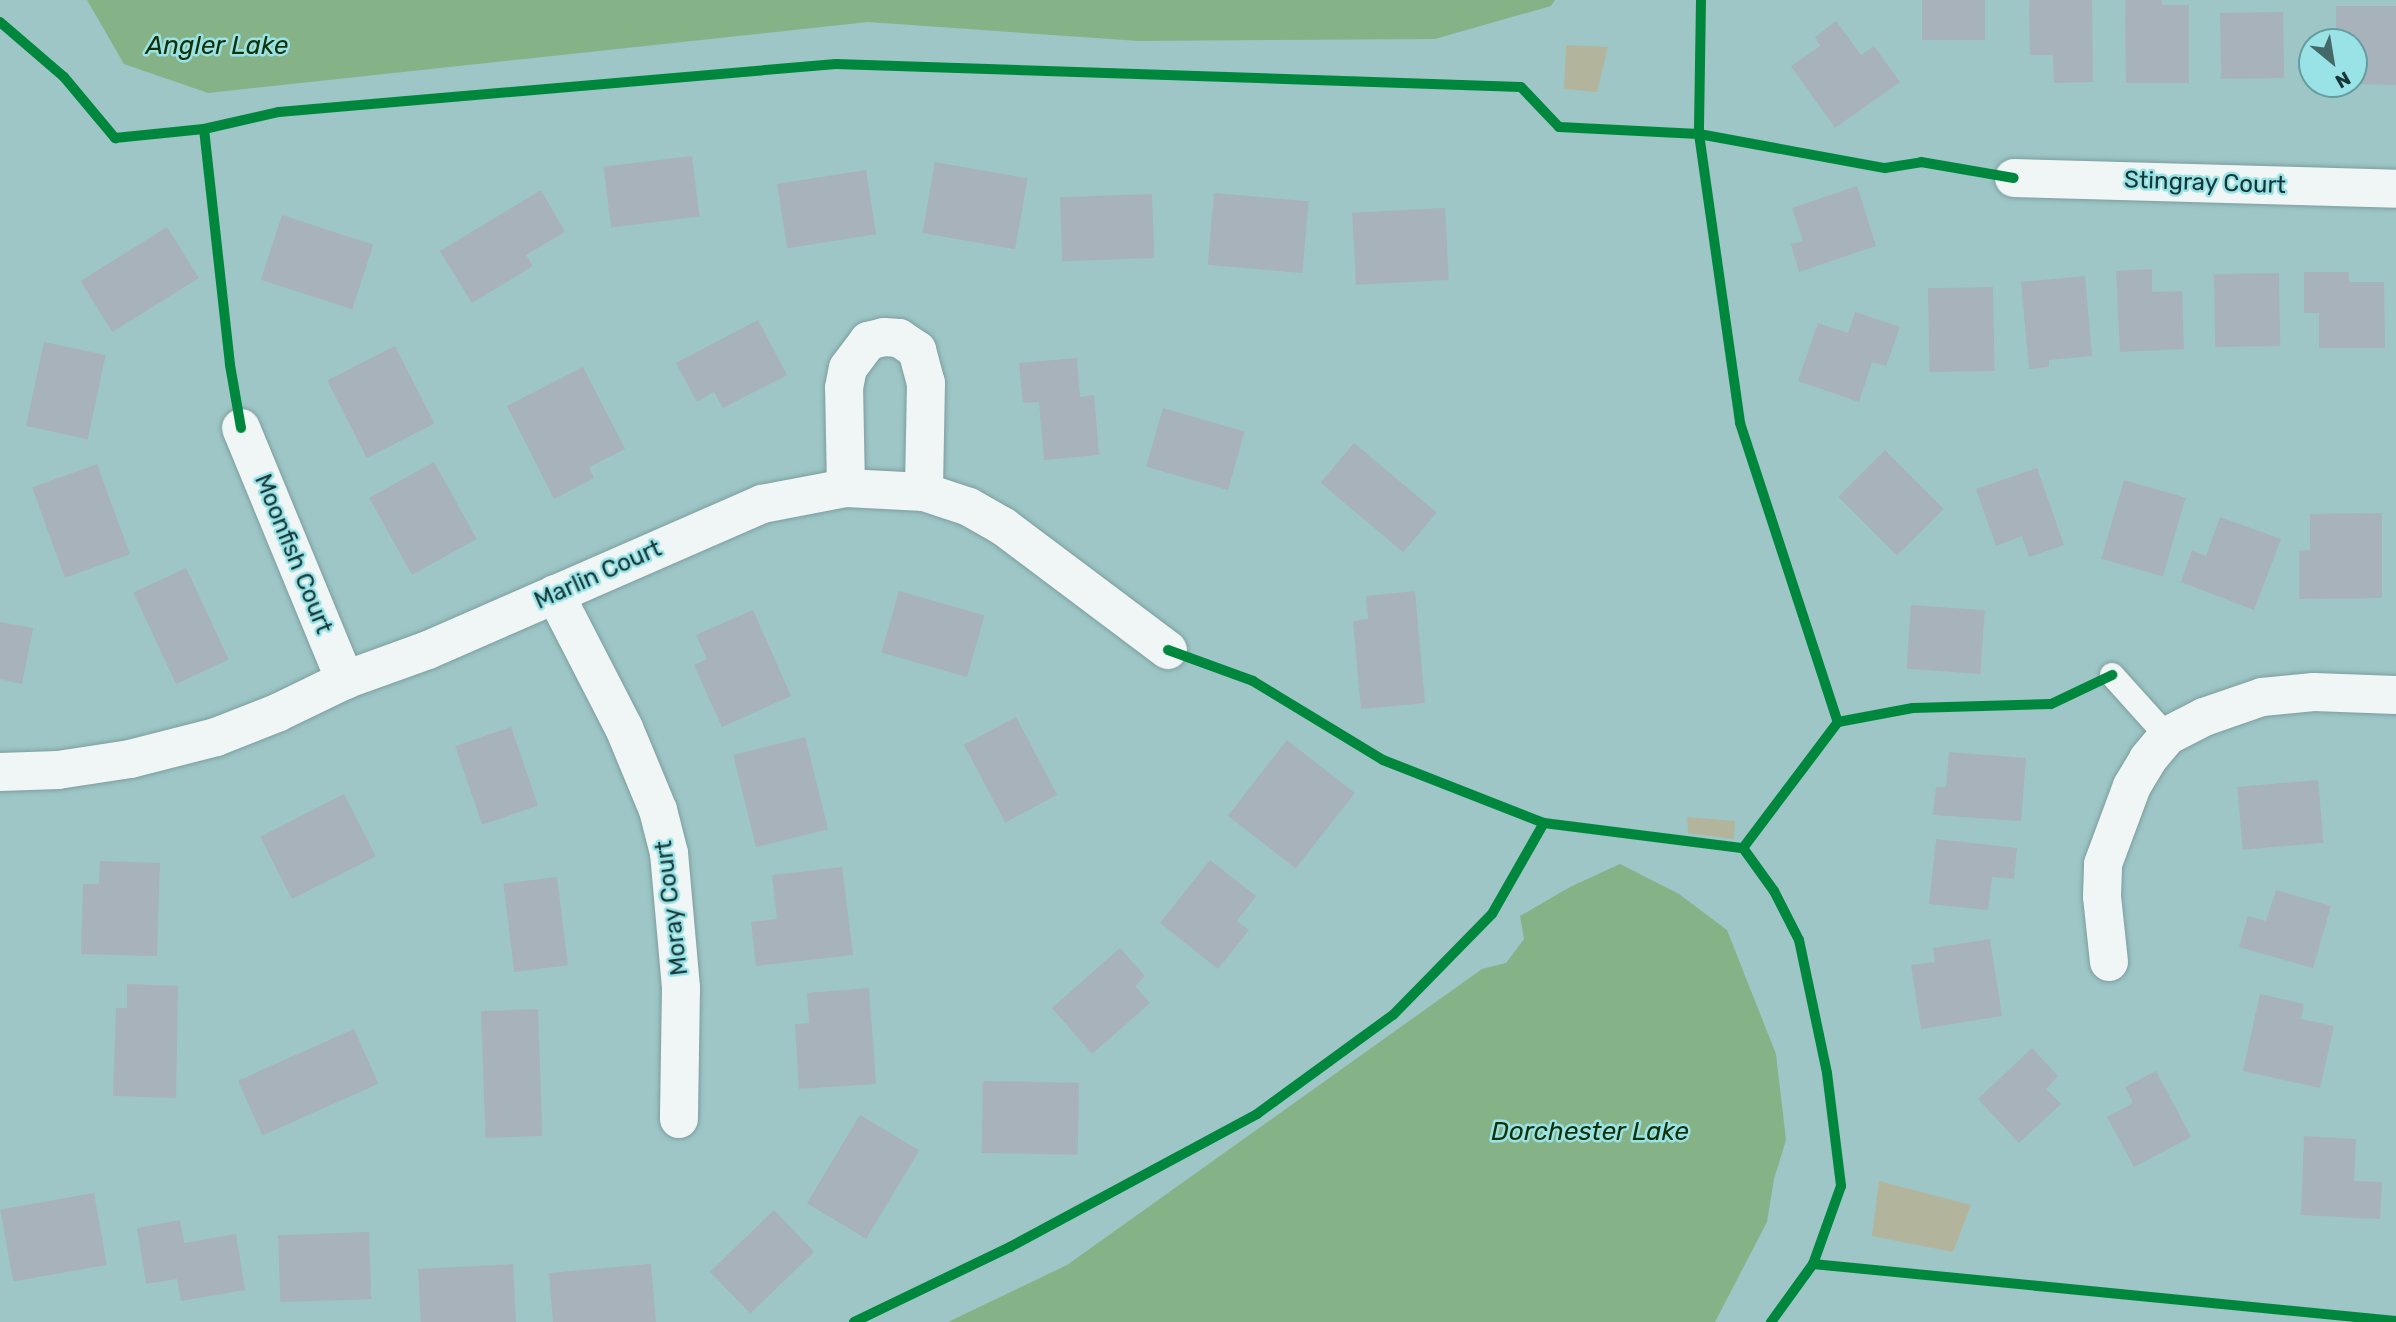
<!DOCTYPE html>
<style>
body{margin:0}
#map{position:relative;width:2396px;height:1322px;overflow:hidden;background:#9ec6c6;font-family:Rubik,sans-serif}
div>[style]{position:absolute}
.green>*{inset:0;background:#b3b49c}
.water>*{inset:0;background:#86b288}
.building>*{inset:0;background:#a7b2ba;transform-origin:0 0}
.roads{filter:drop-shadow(0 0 2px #7d9d9e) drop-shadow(0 0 2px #7d9d9e)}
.lane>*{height:24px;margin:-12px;padding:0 12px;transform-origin:12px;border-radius:12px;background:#f0f6f6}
.street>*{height:38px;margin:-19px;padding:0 19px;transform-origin:19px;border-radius:19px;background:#f0f6f6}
.cycleway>*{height:10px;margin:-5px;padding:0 5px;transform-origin:5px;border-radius:5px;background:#00873e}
span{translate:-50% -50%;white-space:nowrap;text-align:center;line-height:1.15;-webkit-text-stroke:5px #99e3e6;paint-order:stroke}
.street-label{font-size:24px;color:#153536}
.water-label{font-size:26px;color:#133106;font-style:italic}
.north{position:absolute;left:2298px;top:28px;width:70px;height:70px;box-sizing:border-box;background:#99e3e6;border:2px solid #649da0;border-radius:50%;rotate:150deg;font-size:19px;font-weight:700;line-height:28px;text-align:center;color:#153536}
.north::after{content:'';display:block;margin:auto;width:24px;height:32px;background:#456868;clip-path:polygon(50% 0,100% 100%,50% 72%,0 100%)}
</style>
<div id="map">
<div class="green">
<i style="clip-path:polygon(1566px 45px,1608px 47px,1597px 92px,1564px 89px)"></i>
<i style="clip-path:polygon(1687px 817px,1735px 821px,1734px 839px,1688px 833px)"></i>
<i style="clip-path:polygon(1879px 1181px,1971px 1205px,1953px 1252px,1872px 1236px)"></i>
</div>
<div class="water">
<i style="clip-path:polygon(87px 0,1555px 0,1551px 6px,1435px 39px,1139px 41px,868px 22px,208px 93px,124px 64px)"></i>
<i style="clip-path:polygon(1620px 864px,1679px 894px,1727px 930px,1776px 1054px,1786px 1140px,1774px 1179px,1767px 1222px,1715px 1322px,948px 1322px,1067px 1265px,1482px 969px,1506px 963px,1524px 939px,1520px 916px,1570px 887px)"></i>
</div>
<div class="building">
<i style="left:1922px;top:0;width:63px;height:40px"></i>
<i style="clip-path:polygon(2029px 0,2092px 0,2093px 82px,2054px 83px,2053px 55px,2030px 55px)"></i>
<i style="clip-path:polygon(2125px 0,2162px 0,2162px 5px,2189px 5px,2189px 83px,2126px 83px)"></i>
<i style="clip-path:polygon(2336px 6px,2396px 6px,2396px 85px,2354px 84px,2354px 42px,2336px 42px)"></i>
<i style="left:2283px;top:12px;width:66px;height:63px;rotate:89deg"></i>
<i style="clip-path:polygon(1836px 21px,1861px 55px,1874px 46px,1900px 82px,1835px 128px,1791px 66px,1820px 46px,1815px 37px)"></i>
<i style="left:692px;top:156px;width:61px;height:89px;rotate:83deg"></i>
<i style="left:935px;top:162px;width:94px;height:72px;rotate:10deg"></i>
<i style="left:866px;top:170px;width:65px;height:90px;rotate:81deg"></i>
<i style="clip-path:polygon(1857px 186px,1876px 246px,1799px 272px,1791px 244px,1803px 241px,1792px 208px)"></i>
<i style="clip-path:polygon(541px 190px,565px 232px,526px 255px,533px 266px,472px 303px,440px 251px)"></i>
<i style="left:1214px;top:193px;width:95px;height:72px;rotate:5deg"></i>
<i style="left:1152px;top:194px;width:64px;height:92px;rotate:88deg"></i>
<i style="left:1445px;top:208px;width:72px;height:93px;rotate:87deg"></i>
<i style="left:282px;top:215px;width:96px;height:68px;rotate:18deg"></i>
<i style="left:167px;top:227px;width:60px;height:102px;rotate:58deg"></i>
<i style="clip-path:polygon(2152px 269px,2152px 292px,2182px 291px,2184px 349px,2120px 352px,2116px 271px)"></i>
<i style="clip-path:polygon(2304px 272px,2349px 272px,2349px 282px,2384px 282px,2385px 348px,2319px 348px,2319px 313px,2304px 313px)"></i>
<i style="left:2279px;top:273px;width:73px;height:65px;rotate:89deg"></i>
<i style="clip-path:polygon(2085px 276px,2092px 356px,2049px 360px,2049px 367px,2029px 369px,2021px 282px)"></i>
<i style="left:1993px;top:287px;width:84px;height:65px;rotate:89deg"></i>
<i style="clip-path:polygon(1855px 312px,1900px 327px,1886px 366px,1872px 362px,1859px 402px,1798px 381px,1818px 323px,1848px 333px)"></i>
<i style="clip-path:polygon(758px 320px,787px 375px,723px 408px,714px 392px,697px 402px,676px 363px)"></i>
<i style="left:44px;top:342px;width:63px;height:86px;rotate:12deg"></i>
<i style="left:395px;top:346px;width:87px;height:76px;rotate:63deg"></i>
<i style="clip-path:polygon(1077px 358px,1080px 397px,1094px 395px,1099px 455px,1044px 460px,1039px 402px,1023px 403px,1019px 363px)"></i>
<i style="clip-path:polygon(583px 367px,625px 449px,589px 467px,594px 478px,554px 499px,507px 406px)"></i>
<i style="left:1163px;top:408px;width:85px;height:61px;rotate:16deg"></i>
<i style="left:1354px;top:443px;width:108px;height:52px;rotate:40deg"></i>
<i style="left:1885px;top:450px;width:83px;height:66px;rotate:45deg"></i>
<i style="left:434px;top:462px;width:88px;height:74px;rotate:61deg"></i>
<i style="left:97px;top:464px;width:96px;height:69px;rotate:70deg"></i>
<i style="clip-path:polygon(2037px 468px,2064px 545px,2029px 557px,2022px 536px,1996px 546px,1976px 489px)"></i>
<i style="left:2124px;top:480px;width:64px;height:82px;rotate:16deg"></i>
<i style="clip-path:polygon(2382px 513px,2382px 598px,2299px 599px,2299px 551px,2310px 550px,2310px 514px)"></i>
<i style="clip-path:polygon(2220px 517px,2281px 539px,2254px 610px,2181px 582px,2192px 550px,2206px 556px)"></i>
<i style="left:186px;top:568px;width:101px;height:58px;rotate:65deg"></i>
<i style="left:899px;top:591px;width:89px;height:64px;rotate:16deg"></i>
<i style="clip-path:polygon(1415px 591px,1425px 703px,1361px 709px,1353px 621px,1368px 619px,1366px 596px)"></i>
<i style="left:1911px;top:605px;width:74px;height:64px;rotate:4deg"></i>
<i style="clip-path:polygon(753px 610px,791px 696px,722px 727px,694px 665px,707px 659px,696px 635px)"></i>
<i style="clip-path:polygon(0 622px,33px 628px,22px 684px,0 679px)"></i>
<i style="left:1016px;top:717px;width:88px;height:59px;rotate:62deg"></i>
<i style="left:511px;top:727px;width:83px;height:59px;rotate:71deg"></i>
<i style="left:805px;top:737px;width:95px;height:74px;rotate:76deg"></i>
<i style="left:1287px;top:740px;width:86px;height:96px;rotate:38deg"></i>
<i style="clip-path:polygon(1949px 752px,2026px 758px,2021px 821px,1933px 815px,1936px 787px,1946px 787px)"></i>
<i style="left:2318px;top:780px;width:63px;height:81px;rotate:85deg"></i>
<i style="left:344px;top:794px;width:70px;height:94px;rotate:63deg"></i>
<i style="clip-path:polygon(1936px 839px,2017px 848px,2014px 879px,1992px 877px,1988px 910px,1929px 904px)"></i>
<i style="clip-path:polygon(1210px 860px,1256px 896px,1237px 921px,1249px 930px,1218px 969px,1160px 923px)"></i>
<i style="clip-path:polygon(100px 861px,160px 863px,157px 956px,81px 954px,83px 884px,99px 884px)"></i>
<i style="clip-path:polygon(842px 867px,853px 955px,756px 966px,751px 922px,777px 919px,772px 875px)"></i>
<i style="left:557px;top:877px;width:89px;height:54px;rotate:83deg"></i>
<i style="clip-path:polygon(2276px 890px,2331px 906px,2313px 968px,2239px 947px,2248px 916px,2266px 921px)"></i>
<i style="clip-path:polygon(1990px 939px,2002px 1016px,1921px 1029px,1911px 965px,1935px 962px,1933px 948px)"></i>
<i style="clip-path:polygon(1120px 948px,1145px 976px,1135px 986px,1150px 1003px,1092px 1054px,1052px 1008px)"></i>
<i style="clip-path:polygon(127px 984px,178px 986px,176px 1098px,113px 1096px,116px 1008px,127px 1008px)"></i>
<i style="clip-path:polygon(869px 988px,876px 1084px,799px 1089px,795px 1024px,809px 1023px,807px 993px)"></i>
<i style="clip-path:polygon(2260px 994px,2304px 1004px,2301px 1019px,2334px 1026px,2320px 1088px,2243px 1071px)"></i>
<i style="left:538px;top:1009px;width:127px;height:57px;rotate:88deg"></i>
<i style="left:354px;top:1029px;width:60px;height:127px;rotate:66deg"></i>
<i style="clip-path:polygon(2032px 1048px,2058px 1076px,2046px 1089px,2061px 1104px,2019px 1143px,1978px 1099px)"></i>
<i style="clip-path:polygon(2156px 1071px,2191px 1137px,2134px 1167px,2107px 1117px,2133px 1103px,2125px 1087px)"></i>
<i style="left:983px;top:1081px;width:96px;height:72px;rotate:1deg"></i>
<i style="left:860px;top:1115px;width:69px;height:103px;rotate:31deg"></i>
<i style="clip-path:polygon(2304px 1136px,2356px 1139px,2354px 1181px,2382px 1182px,2380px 1219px,2301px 1215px)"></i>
<i style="left:94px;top:1193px;width:73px;height:95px;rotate:80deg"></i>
<i style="left:774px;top:1210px;width:58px;height:89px;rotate:46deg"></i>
<i style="clip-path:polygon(180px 1220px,184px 1243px,236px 1234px,245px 1290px,181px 1301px,177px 1279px,146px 1284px,137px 1228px)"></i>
<i style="left:369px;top:1232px;width:67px;height:91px;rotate:88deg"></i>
<i style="left:513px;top:1264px;width:58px;height:95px;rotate:87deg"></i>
<i style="clip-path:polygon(651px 1264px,656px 1322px,553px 1322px,549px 1273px)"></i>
</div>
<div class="roads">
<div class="lane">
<i style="left:2112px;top:675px;width:82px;rotate:48deg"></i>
</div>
<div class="street">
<i style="left:2014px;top:178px;width:382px;rotate:1.6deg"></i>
<i style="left:241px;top:428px;width:273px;rotate:67.6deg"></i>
<i style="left:846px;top:488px;width:100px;rotate:-91.1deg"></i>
<i style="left:844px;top:388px;width:20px;rotate:-79deg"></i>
<i style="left:848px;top:368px;width:34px;rotate:-53deg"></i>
<i style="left:868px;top:341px;width:16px;rotate:-14deg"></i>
<i style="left:884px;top:337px;width:15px;rotate:4deg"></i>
<i style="left:899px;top:338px;width:22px;rotate:34deg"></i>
<i style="left:917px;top:350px;width:34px;rotate:75deg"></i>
<i style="left:926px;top:383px;width:109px;rotate:91.1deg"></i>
<i style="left:555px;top:594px;width:151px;rotate:62.8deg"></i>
<i style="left:624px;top:728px;width:89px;rotate:67.5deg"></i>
<i style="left:658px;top:810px;width:44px;rotate:75.7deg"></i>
<i style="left:669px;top:853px;width:136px;rotate:84.9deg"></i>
<i style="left:681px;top:988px;width:131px;rotate:90.9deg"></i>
<i style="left:0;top:772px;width:58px;rotate:-2deg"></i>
<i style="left:58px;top:770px;width:73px;rotate:-8.7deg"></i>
<i style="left:130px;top:759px;width:89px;rotate:-14.3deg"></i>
<i style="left:216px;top:737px;width:66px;rotate:-21.5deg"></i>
<i style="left:277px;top:713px;width:76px;rotate:-25.9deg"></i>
<i style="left:345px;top:680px;width:88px;rotate:-19.9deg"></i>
<i style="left:428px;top:650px;width:365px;rotate:-23.6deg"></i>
<i style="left:762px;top:504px;width:86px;rotate:-10.8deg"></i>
<i style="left:846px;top:488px;width:78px;rotate:2.9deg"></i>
<i style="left:924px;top:492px;width:47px;rotate:18.4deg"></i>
<i style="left:969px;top:507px;width:40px;rotate:29.7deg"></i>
<i style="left:1004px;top:527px;width:205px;rotate:36.9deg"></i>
<i style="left:2109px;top:962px;width:66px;rotate:-96.1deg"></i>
<i style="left:2102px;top:896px;width:32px;rotate:-88deg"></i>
<i style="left:2103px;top:864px;width:83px;rotate:-69.6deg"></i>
<i style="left:2132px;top:786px;width:31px;rotate:-59deg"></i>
<i style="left:2148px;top:759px;width:30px;rotate:-50deg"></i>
<i style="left:2167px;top:736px;width:42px;rotate:-27.2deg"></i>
<i style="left:2204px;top:717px;width:61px;rotate:-19deg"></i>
<i style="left:2262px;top:697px;width:52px;rotate:-5.5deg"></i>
<i style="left:2314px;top:692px;width:82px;rotate:2.1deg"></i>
</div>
</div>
<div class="cycleway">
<i style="left:1701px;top:0;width:134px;rotate:90.9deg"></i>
<i style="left:1699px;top:134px;width:292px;rotate:81.9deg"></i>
<i style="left:1740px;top:423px;width:315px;rotate:71.9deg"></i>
<i style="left:0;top:22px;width:84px;rotate:40.7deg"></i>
<i style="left:64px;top:77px;width:80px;rotate:50.1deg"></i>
<i style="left:115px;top:138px;width:89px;rotate:-5.8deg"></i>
<i style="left:204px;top:129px;width:77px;rotate:-12.8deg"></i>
<i style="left:279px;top:112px;width:559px;rotate:-4.93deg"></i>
<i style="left:836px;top:64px;width:685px;rotate:1.92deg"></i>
<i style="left:1521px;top:87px;width:55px;rotate:46.5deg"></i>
<i style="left:1559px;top:127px;width:140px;rotate:2.9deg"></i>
<i style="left:1699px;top:134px;width:189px;rotate:10.4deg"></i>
<i style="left:1885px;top:168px;width:36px;rotate:-9deg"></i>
<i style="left:1921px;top:162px;width:94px;rotate:9.8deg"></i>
<i style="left:204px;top:129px;width:237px;rotate:83.7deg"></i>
<i style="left:230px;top:365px;width:64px;rotate:80.1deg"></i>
<i style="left:1168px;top:650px;width:90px;rotate:20deg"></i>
<i style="left:1253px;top:681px;width:152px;rotate:31.3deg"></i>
<i style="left:1383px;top:760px;width:173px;rotate:21.4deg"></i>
<i style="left:1743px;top:848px;width:158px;rotate:-53deg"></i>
<i style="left:1838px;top:722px;width:76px;rotate:-10.6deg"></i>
<i style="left:1913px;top:708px;width:138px;rotate:-1.7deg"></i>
<i style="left:2051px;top:704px;width:68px;rotate:-25.4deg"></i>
<i style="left:1813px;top:1264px;width:586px;rotate:5.58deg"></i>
<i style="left:854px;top:1322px;width:173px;rotate:-25.7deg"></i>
<i style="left:1010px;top:1247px;width:281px;rotate:-28.3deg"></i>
<i style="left:1257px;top:1114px;width:168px;rotate:-36.1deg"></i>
<i style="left:1393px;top:1015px;width:141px;rotate:-45.6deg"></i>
<i style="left:1492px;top:914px;width:105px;rotate:-60.3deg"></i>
<i style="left:1544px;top:823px;width:201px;rotate:7.2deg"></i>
<i style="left:1743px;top:848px;width:53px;rotate:54.2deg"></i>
<i style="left:1774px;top:891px;width:55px;rotate:63deg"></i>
<i style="left:1799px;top:940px;width:136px;rotate:78.1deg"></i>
<i style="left:1827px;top:1073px;width:114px;rotate:82.9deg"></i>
<i style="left:1841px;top:1186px;width:83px;rotate:109.7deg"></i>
<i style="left:1813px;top:1264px;width:72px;rotate:125.9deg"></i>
</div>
<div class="street-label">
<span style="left:2205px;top:183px;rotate:2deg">Stingray Court</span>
<span style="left:293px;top:554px;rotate:68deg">Moonfish Court</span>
<span style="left:598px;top:575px;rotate:-24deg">Marlin Court</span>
<span style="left:672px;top:908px;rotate:-97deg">Moray Court</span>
</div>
<div class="water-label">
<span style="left:217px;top:46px">Angler Lake</span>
<span style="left:1590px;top:1132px">Dorchester Lake</span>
</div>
<div class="north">N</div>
</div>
